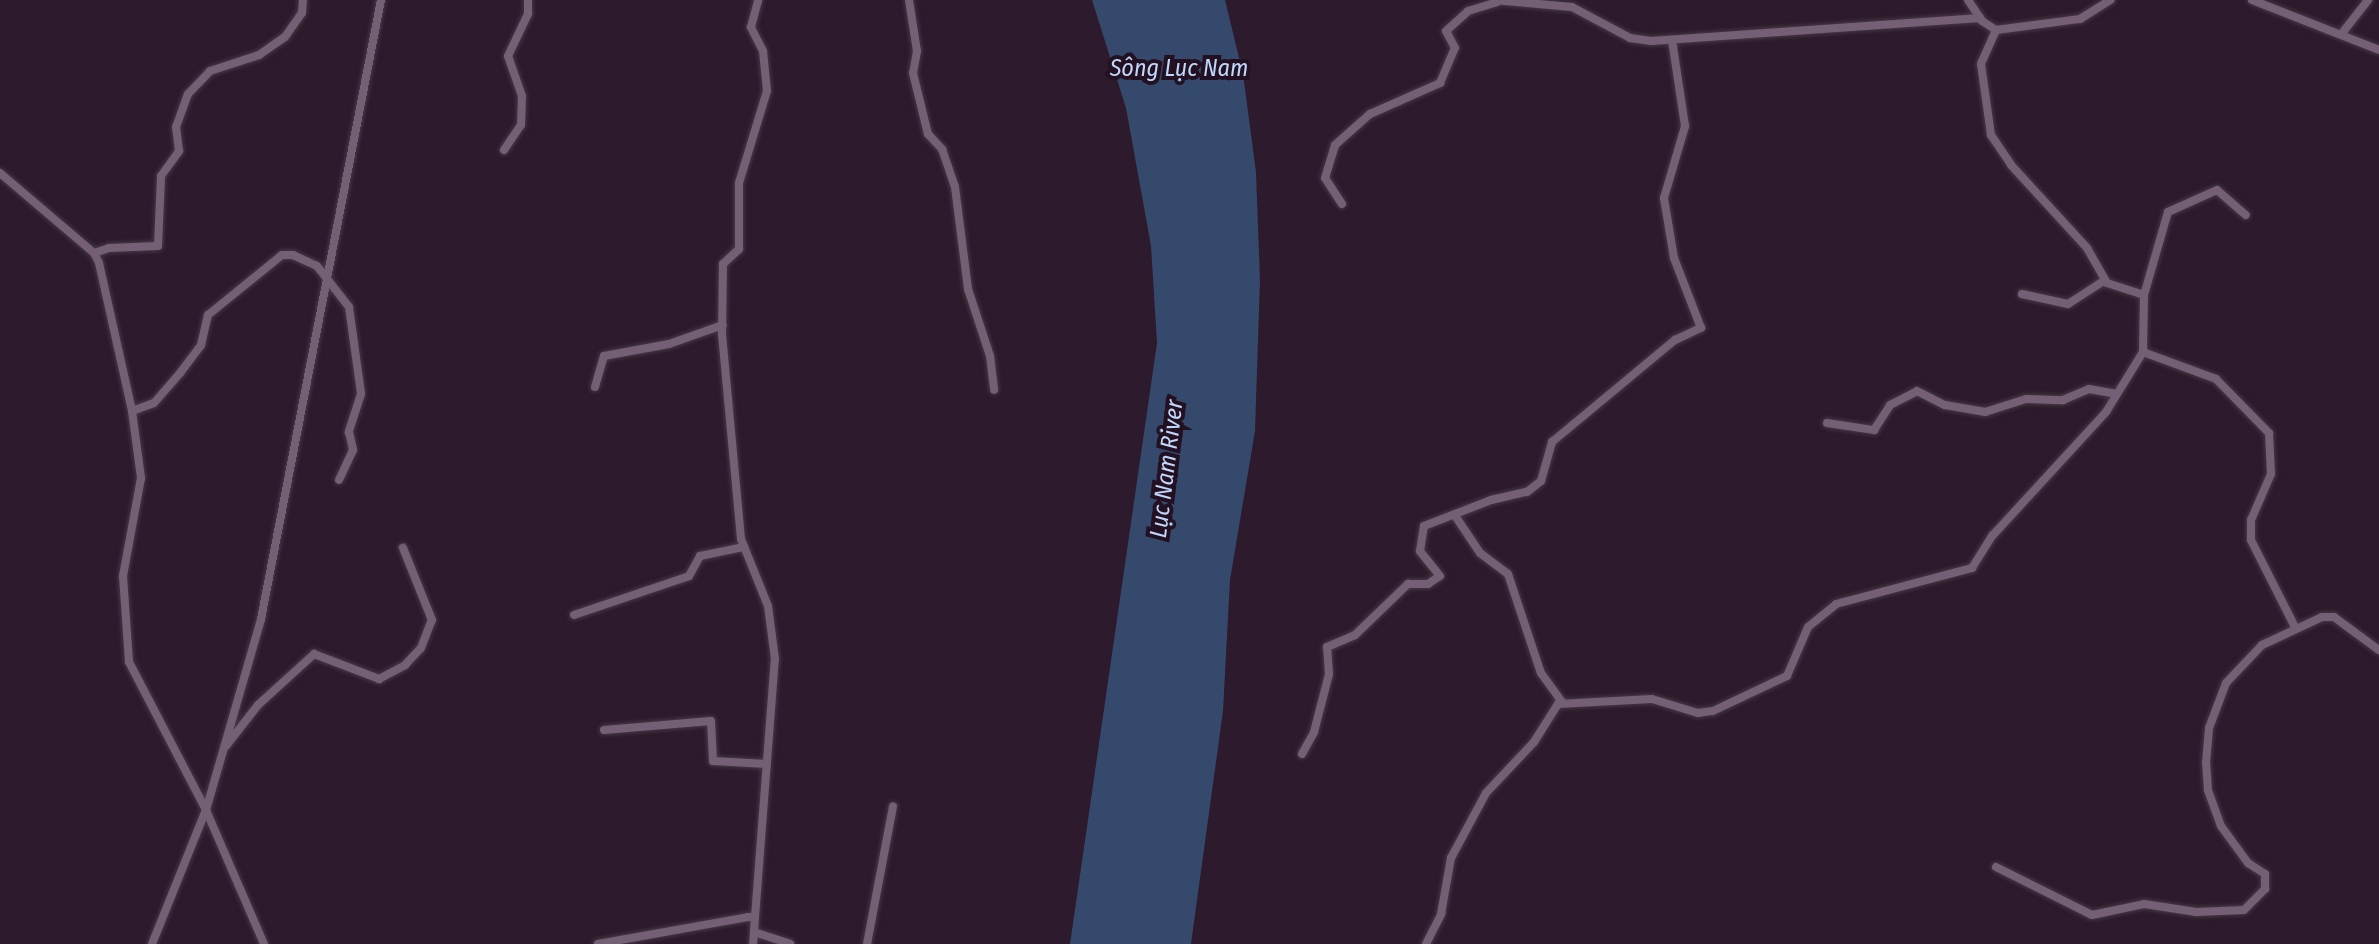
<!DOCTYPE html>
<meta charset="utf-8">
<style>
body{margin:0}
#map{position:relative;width:2379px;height:944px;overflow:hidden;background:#2d1a2c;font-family:"Fira Sans Condensed",sans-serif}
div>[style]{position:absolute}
.water>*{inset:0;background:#34496c}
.roads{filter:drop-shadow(0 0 2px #463846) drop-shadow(0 0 2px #463846)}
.minor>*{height:8px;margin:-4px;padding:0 4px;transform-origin:4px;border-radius:4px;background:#755f74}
span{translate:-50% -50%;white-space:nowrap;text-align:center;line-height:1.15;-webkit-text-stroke:8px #231122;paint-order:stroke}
.water-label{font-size:24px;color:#c0d7fc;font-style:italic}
</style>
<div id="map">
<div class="water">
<i style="clip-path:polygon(1092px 0,1225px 0,1243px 74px,1256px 172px,1260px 280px,1255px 431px,1230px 580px,1223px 711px,1191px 944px,1070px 944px,1157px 343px,1151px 246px,1126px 108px)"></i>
</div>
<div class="roads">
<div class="minor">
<i style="left:909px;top:0;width:52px;rotate:81.1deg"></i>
<i style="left:917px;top:51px;width:22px;rotate:100deg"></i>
<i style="left:913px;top:73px;width:63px;rotate:76.2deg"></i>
<i style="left:928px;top:134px;width:21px;rotate:47deg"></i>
<i style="left:942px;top:149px;width:40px;rotate:71.1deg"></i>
<i style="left:955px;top:187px;width:103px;rotate:82.7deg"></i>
<i style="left:968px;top:289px;width:71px;rotate:71.8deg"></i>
<i style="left:990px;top:356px;width:34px;rotate:83deg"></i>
<i style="left:1494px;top:0;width:78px;rotate:5.1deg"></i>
<i style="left:1572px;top:7px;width:66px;rotate:28.1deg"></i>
<i style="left:1630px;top:38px;width:21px;rotate:8deg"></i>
<i style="left:1651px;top:41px;width:330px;rotate:-4deg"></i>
<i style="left:1968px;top:0;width:25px;rotate:56deg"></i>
<i style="left:1982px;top:21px;width:17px;rotate:33deg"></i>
<i style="left:1996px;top:30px;width:85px;rotate:-7.5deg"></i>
<i style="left:2080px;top:19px;width:36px;rotate:-32deg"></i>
<i style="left:2252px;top:0;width:136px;rotate:21.5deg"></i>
<i style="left:1996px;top:30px;width:37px;rotate:114deg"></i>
<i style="left:1981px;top:64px;width:72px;rotate:82deg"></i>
<i style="left:1991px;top:135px;width:36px;rotate:56deg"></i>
<i style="left:2011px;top:165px;width:113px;rotate:47.5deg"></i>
<i style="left:2087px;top:248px;width:40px;rotate:60.3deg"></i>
<i style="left:2107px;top:283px;width:39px;rotate:18deg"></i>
<i style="left:2343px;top:32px;width:41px;rotate:-52deg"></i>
<i style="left:504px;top:150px;width:30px;rotate:-56deg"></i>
<i style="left:521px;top:125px;width:29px;rotate:-88deg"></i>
<i style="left:522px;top:96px;width:42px;rotate:-109.3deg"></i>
<i style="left:508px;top:56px;width:47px;rotate:-64.5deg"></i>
<i style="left:528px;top:14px;width:14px;rotate:-90deg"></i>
<i style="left:0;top:173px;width:123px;rotate:40.4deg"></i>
<i style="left:94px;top:253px;width:11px;rotate:63deg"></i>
<i style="left:99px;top:263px;width:152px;rotate:77.4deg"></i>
<i style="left:132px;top:411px;width:68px;rotate:82.3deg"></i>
<i style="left:141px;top:478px;width:100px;rotate:100.4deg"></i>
<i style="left:123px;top:576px;width:86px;rotate:86deg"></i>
<i style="left:129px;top:662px;width:167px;rotate:62.5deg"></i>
<i style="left:206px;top:810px;width:146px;rotate:66.6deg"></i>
<i style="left:1342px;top:204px;width:31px;rotate:-123deg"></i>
<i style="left:1325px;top:178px;width:34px;rotate:-73deg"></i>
<i style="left:1335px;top:145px;width:47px;rotate:-41.5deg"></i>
<i style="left:1370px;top:114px;width:77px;rotate:-23.9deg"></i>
<i style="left:1440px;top:83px;width:38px;rotate:-67deg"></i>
<i style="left:1455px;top:48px;width:19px;rotate:-118deg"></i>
<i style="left:1446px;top:31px;width:30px;rotate:-42deg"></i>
<i style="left:1468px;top:11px;width:30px;rotate:-17deg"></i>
<i style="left:94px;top:253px;width:16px;rotate:-18deg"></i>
<i style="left:109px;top:248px;width:49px;rotate:-2.3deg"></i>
<i style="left:158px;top:246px;width:70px;rotate:-87.5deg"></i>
<i style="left:161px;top:176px;width:31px;rotate:-54deg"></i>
<i style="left:179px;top:151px;width:24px;rotate:-97deg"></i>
<i style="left:176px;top:127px;width:35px;rotate:-70deg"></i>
<i style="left:188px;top:94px;width:32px;rotate:-46deg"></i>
<i style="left:210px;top:71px;width:52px;rotate:-18.1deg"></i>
<i style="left:259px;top:55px;width:32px;rotate:-35deg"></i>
<i style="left:285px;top:37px;width:29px;rotate:-55deg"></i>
<i style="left:302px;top:13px;width:13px;rotate:-86deg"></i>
<i style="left:2022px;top:294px;width:47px;rotate:12.3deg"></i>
<i style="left:2068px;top:304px;width:44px;rotate:-33deg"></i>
<i style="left:2143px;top:352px;width:78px;rotate:20.3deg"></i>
<i style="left:2216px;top:379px;width:76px;rotate:45.5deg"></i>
<i style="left:2269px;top:433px;width:41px;rotate:87.2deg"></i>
<i style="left:2271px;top:474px;width:50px;rotate:113.5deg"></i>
<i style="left:2251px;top:520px;width:20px;rotate:90deg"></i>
<i style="left:2251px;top:540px;width:97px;rotate:63.2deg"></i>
<i style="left:595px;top:387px;width:32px;rotate:-74deg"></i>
<i style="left:604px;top:356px;width:66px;rotate:-10.5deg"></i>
<i style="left:669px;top:344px;width:57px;rotate:-19.4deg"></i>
<i style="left:132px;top:411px;width:23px;rotate:-20deg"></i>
<i style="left:154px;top:403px;width:40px;rotate:-49deg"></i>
<i style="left:180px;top:373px;width:35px;rotate:-53deg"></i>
<i style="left:201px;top:345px;width:31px;rotate:-77deg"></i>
<i style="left:208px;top:315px;width:95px;rotate:-39deg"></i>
<i style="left:282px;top:255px;width:11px"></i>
<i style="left:293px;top:255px;width:26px;rotate:25deg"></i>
<i style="left:317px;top:266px;width:52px;rotate:52deg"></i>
<i style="left:349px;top:307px;width:88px;rotate:82.1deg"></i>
<i style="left:361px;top:394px;width:40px;rotate:108deg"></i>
<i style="left:349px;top:432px;width:18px;rotate:77deg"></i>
<i style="left:353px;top:450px;width:33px;rotate:115deg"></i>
<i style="left:1827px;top:423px;width:48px;rotate:8.5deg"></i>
<i style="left:1874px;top:430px;width:30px;rotate:-57deg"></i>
<i style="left:1890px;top:405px;width:30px;rotate:-27deg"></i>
<i style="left:1917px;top:391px;width:31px;rotate:27deg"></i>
<i style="left:1945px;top:405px;width:41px;rotate:9.9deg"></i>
<i style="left:1985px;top:412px;width:43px;rotate:-17.6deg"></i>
<i style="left:2026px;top:399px;width:37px;rotate:2deg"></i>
<i style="left:2063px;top:400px;width:28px;rotate:-23deg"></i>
<i style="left:2089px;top:389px;width:27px;rotate:10deg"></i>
<i style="left:1456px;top:517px;width:43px;rotate:56.3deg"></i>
<i style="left:1480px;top:553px;width:35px;rotate:37deg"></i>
<i style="left:1508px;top:574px;width:104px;rotate:71.6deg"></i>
<i style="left:1541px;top:673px;width:36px;rotate:54deg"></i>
<i style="left:574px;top:615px;width:121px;rotate:-18.7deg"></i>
<i style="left:689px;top:576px;width:23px;rotate:-61deg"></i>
<i style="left:700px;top:556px;width:45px;rotate:-11.6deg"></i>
<i style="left:604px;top:730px;width:107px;rotate:-4.8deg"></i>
<i style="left:711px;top:721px;width:40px;rotate:87.1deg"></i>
<i style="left:713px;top:761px;width:54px;rotate:3.2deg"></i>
<i style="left:226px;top:746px;width:52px;rotate:-52deg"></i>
<i style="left:258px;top:705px;width:76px;rotate:-42.3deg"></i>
<i style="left:314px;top:654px;width:70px;rotate:21deg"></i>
<i style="left:379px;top:679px;width:30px;rotate:-28deg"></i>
<i style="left:405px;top:665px;width:23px;rotate:-47deg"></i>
<i style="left:421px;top:648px;width:30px;rotate:-69deg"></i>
<i style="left:432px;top:620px;width:78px;rotate:-111.9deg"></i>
<i style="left:1302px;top:754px;width:25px;rotate:-61deg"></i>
<i style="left:1314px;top:732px;width:60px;rotate:-75.5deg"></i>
<i style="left:1329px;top:674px;width:27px;rotate:-94deg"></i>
<i style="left:1327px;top:647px;width:30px;rotate:-23deg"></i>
<i style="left:1355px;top:635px;width:74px;rotate:-43.9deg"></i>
<i style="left:1408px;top:584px;width:20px"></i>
<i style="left:1428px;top:584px;width:14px;rotate:-34deg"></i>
<i style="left:1440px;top:576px;width:32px;rotate:-129deg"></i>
<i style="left:1420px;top:551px;width:25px;rotate:-81deg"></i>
<i style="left:1424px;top:526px;width:72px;rotate:-21.2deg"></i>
<i style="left:1491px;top:500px;width:37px;rotate:-13deg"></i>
<i style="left:1527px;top:492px;width:18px;rotate:-38deg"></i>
<i style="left:1541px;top:481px;width:41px;rotate:-74.2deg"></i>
<i style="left:1552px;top:442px;width:160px;rotate:-39.7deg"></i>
<i style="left:1675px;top:340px;width:29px;rotate:-25deg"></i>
<i style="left:1701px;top:328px;width:75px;rotate:-111.1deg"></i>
<i style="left:1674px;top:258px;width:61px;rotate:-99.5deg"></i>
<i style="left:1664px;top:198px;width:75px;rotate:-73.7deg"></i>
<i style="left:1685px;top:126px;width:87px;rotate:-98.6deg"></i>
<i style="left:1996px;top:867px;width:107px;rotate:26.6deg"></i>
<i style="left:2092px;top:915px;width:53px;rotate:-11.9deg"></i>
<i style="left:2144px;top:904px;width:53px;rotate:8.7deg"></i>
<i style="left:2196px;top:912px;width:48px;rotate:-2.4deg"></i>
<i style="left:2244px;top:910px;width:30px;rotate:-45deg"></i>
<i style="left:2265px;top:889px;width:15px;rotate:-90deg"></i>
<i style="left:2265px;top:874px;width:20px;rotate:-147deg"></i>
<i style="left:2248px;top:863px;width:46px;rotate:-126.1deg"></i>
<i style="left:2221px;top:826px;width:38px;rotate:-110deg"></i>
<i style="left:2208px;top:790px;width:27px;rotate:-94deg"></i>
<i style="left:2206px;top:763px;width:35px;rotate:-85deg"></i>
<i style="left:2209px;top:728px;width:48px;rotate:-69.3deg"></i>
<i style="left:2226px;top:683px;width:52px;rotate:-46.5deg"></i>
<i style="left:2262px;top:645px;width:66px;rotate:-25deg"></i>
<i style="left:2322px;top:617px;width:12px"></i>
<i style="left:2334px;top:617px;width:56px;rotate:36.3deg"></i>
<i style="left:755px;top:917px;width:259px;rotate:-85.6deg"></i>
<i style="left:775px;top:659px;width:53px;rotate:-97.5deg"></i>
<i style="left:768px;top:606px;width:72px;rotate:-111.9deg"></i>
<i style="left:741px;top:539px;width:206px;rotate:-95.3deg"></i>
<i style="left:722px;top:334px;width:70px;rotate:-89.2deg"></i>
<i style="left:723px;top:264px;width:22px;rotate:-43deg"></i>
<i style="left:739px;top:249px;width:66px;rotate:-90deg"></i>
<i style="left:739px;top:183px;width:96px;rotate:-73.1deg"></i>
<i style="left:767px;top:91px;width:40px;rotate:-95.7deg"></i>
<i style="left:763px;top:51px;width:27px;rotate:-117deg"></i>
<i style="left:751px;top:27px;width:28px;rotate:-75deg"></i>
<i style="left:754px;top:932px;width:38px;rotate:18deg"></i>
<i style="left:152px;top:944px;width:144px;rotate:-68.1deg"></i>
<i style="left:206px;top:810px;width:199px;rotate:-73.9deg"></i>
<i style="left:261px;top:619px;width:631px;rotate:-79.03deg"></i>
<i style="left:598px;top:944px;width:152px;rotate:-10.2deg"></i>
<i style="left:748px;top:917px;width:7px"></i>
<i style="left:755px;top:917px;width:27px;rotate:94deg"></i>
<i style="left:867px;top:944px;width:140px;rotate:-79.3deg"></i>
<i style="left:1426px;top:944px;width:34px;rotate:-63deg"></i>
<i style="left:1441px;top:914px;width:57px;rotate:-79.9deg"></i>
<i style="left:1451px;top:858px;width:74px;rotate:-61.7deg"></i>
<i style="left:1486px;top:793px;width:70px;rotate:-46.7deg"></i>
<i style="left:1534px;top:742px;width:45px;rotate:-57.7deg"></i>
<i style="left:1558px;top:704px;width:94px;rotate:-3deg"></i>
<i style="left:1652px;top:699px;width:48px;rotate:16.9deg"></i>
<i style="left:1698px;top:713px;width:15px;rotate:-8deg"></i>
<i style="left:1713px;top:711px;width:82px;rotate:-25.3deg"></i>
<i style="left:1787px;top:676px;width:53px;rotate:-66.8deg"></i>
<i style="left:1808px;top:627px;width:36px;rotate:-39deg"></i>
<i style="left:1836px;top:604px;width:141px;rotate:-14.8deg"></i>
<i style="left:1972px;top:568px;width:39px;rotate:-58deg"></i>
<i style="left:1993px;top:535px;width:167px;rotate:-47.4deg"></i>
<i style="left:2106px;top:412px;width:70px;rotate:-58.3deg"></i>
<i style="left:2143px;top:352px;width:57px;rotate:-89deg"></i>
<i style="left:2144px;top:295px;width:86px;rotate:-73.9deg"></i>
<i style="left:2168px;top:212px;width:54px;rotate:-24.2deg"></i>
<i style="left:2217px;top:190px;width:38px;rotate:41deg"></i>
</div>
</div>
<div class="water-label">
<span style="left:1179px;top:69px">Sông Lục Nam</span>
<span style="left:1167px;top:469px;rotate:-83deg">Lục Nam River</span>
</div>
</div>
